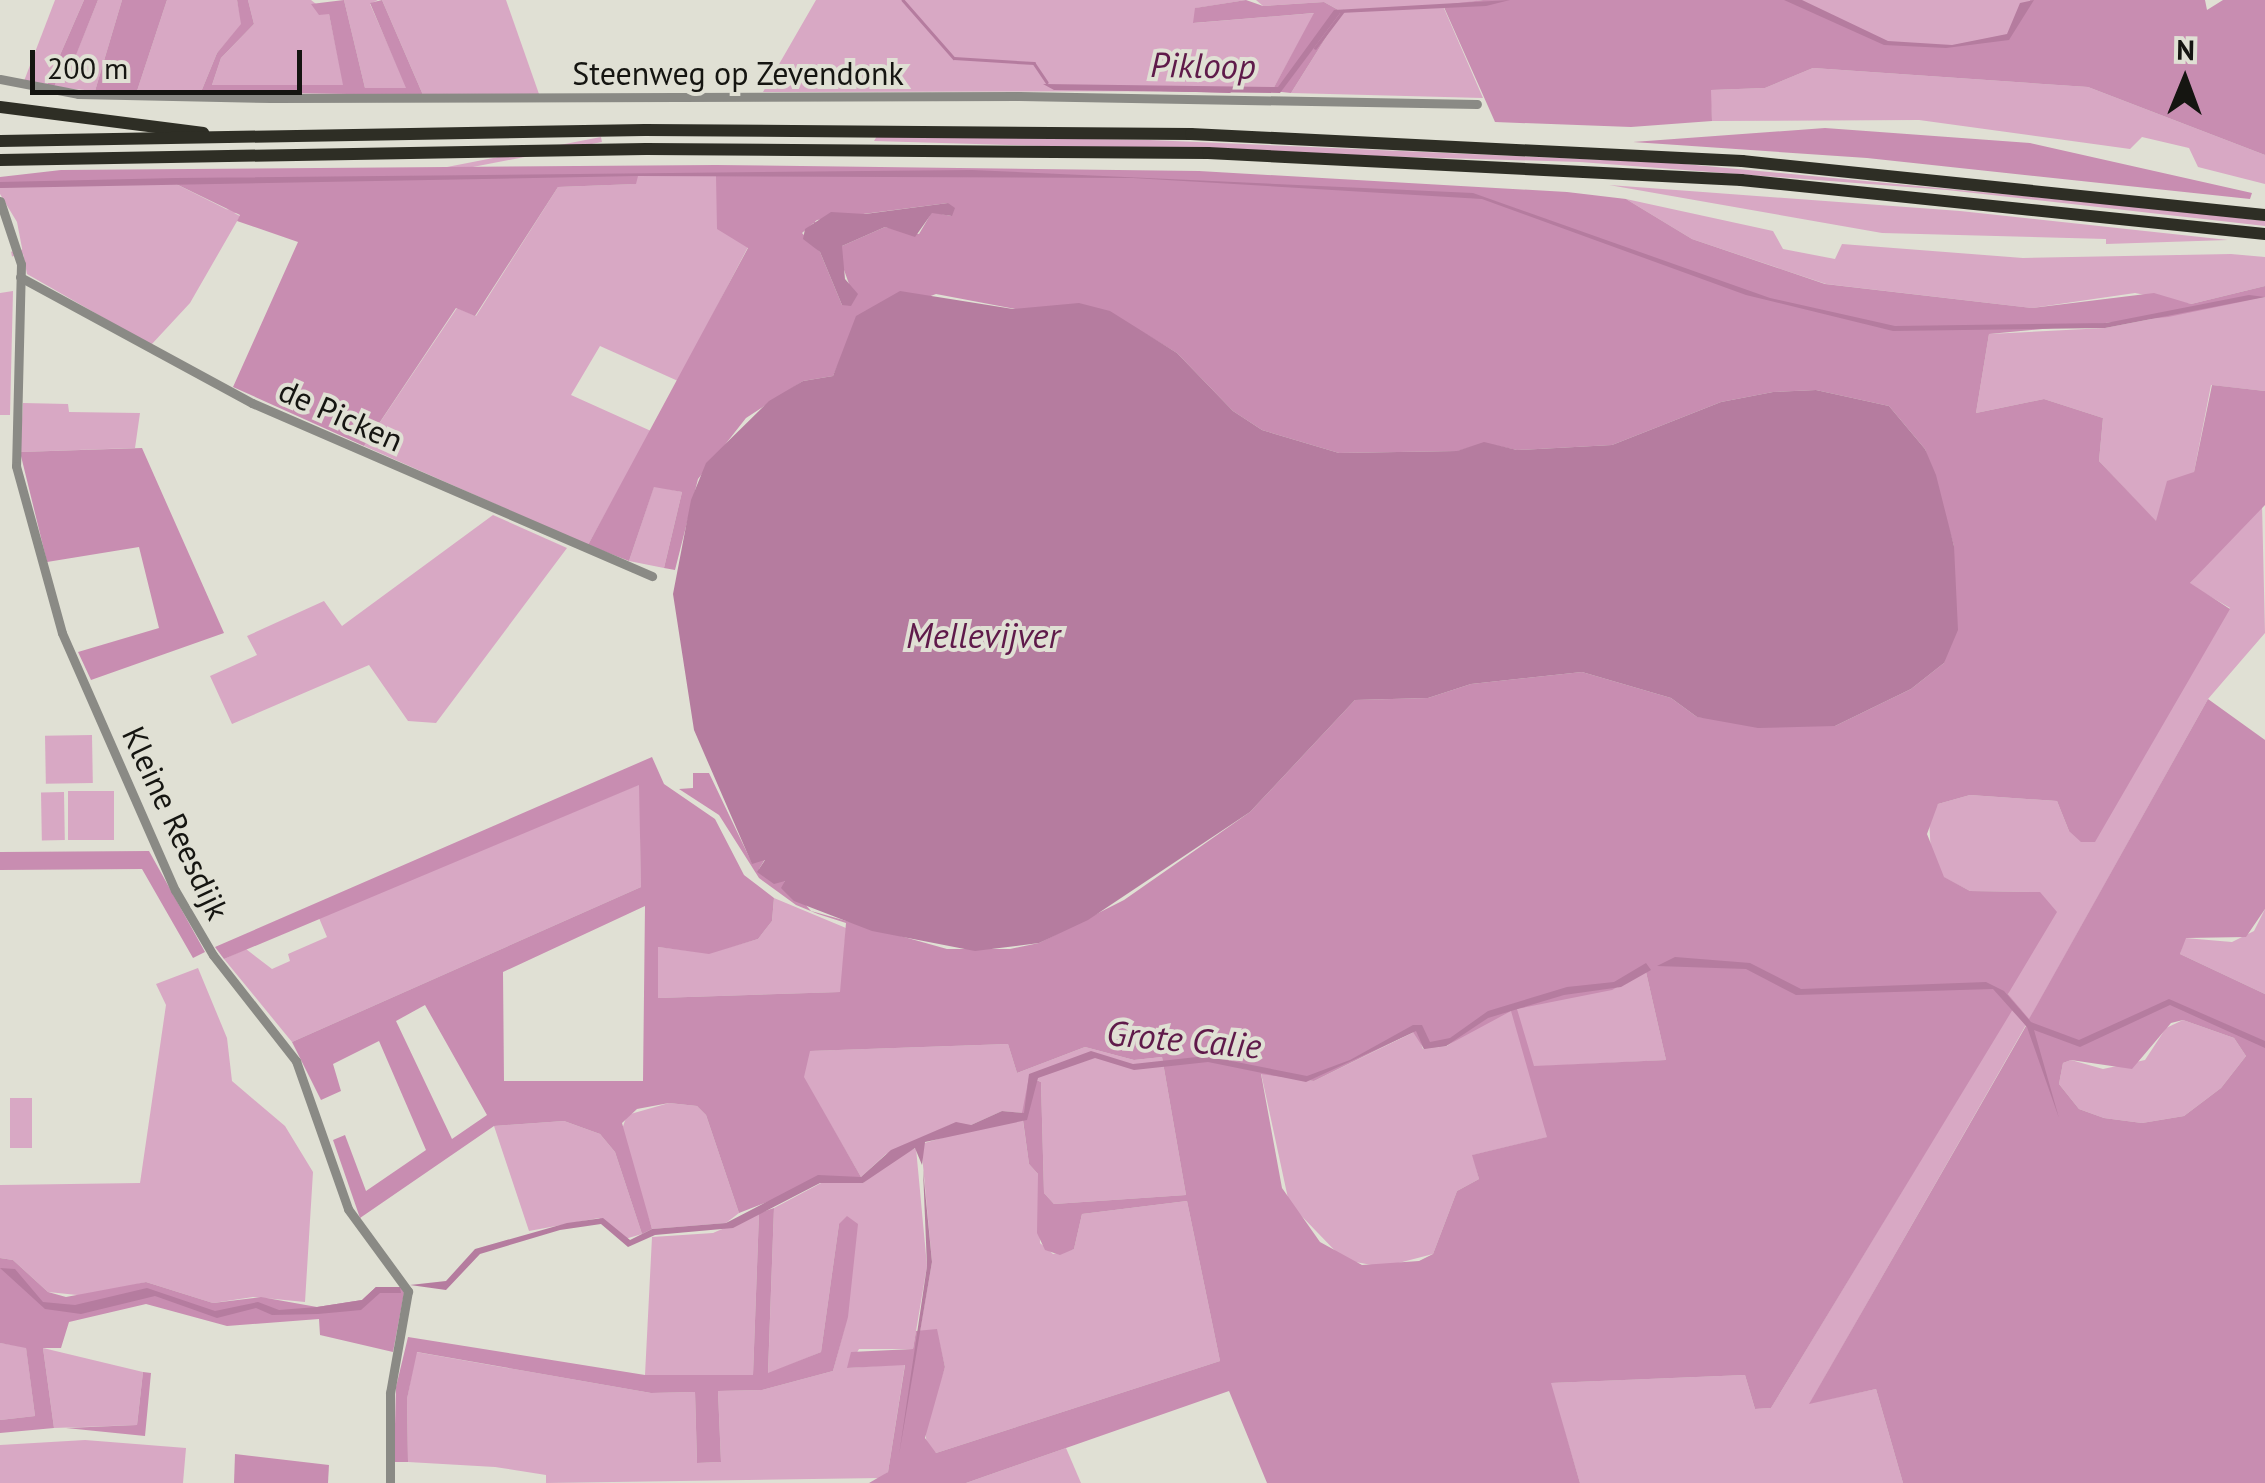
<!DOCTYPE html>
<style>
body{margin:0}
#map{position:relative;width:2265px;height:1483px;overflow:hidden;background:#e0e0d4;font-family:"PT Sans",sans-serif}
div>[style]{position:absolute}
.green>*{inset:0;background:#d8a8c4;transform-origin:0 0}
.forest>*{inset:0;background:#c88db1}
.water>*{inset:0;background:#b57c9f}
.stream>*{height:2.5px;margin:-1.25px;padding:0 1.25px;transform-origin:1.25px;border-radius:1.25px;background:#b57c9f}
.minor>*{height:9px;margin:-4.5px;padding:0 4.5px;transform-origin:4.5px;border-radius:4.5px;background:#8a8a85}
.highway>*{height:12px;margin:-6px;padding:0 6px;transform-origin:6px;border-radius:6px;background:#2e2e25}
span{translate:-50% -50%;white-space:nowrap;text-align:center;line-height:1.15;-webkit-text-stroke:8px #e0e0d4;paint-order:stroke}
.street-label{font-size:32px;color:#151511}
.water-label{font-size:35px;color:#5f1a4a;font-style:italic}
.north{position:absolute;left:2135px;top:30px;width:100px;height:100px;-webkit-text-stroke:8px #e0e0d4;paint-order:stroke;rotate:1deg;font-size:28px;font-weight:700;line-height:40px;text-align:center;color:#151511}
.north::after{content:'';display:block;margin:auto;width:35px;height:45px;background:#151511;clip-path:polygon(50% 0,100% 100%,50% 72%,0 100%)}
.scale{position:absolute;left:30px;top:50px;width:272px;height:45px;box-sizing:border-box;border:5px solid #151511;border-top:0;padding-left:12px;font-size:30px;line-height:35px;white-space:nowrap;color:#151511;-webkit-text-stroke:8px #e0e0d4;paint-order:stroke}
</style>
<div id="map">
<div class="green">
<i style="clip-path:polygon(55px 0,84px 0,47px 85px,24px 81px)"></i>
<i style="clip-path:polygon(98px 0,122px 0,95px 91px,54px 87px,66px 61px,74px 59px)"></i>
<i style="clip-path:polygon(167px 0,237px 0,242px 24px,217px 53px,201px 92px,137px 91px)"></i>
<i style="clip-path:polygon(248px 0,311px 0,329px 14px,344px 86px,212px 85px,221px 58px,254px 24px)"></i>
<i style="clip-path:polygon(344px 0,378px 0,370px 4px,407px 88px,365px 88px)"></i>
<i style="clip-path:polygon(382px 0,506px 0,539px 94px,423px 95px)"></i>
<i style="clip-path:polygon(816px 0,1246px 0,1196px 8px,1194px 23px,1315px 13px,1272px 91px,763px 92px)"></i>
<i style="clip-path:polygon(1256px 0,1483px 0,1443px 6px,1483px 98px,1291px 93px,1342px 12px,1324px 2px,1263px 6px)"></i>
<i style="clip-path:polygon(1789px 0,2030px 0,2011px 34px,1958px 46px,1884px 43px)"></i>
<i style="clip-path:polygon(1813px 68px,2088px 87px,2265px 155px,2265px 184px,2198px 167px,2189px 148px,2142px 137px,2130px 149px,1919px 120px,1712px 121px,1710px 90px,1765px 88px)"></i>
<i style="clip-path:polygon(877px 136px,1150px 140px,1674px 163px,2161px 209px,2265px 221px,2265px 226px,1947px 190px,1580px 162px,874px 141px)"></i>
<i style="left:601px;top:137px;width:5px;height:601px;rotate:79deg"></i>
<i style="clip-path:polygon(637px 176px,716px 176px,748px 247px,678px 381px,600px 346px,571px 395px,651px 431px,588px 545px,364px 446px,457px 308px,476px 316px,558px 187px,635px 184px)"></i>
<i style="clip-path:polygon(174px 183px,240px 216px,190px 303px,151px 345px,27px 274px,17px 222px,0 194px,0 188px)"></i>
<i style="clip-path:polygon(1609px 185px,1960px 211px,2228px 240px,2106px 244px,2106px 239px,1882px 233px)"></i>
<i style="clip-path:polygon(1626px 199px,1773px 231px,1783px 249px,1835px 259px,1842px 244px,2023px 258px,2231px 254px,2265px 257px,2265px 286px,2191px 304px,2135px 293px,2032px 308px,1826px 284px,1692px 239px)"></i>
<i style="clip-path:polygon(13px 291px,10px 415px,0 415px,0 293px)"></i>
<i style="clip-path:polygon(2265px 297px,2265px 391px,2211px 385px,2194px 472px,2156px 522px,2099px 461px,2103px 418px,2044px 399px,1976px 413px,1989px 334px,2105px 328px)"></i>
<i style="clip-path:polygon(23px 403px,68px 404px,69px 412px,140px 413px,135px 448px,20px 452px)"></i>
<i style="clip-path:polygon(654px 486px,682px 492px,664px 568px,629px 561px)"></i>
<i style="clip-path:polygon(2262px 504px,2265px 633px,2208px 699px,2029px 1020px,2008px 994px,2040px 892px,1970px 891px,1943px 877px,1931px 855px,1929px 818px,1938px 804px,1970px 795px,2057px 801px,2069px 831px,2230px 608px,2189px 584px)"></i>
<i style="clip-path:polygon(493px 515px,567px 548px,436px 723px,408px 721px,369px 665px,232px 724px,210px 676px,257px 655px,247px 636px,324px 601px,342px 626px)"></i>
<i style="left:92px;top:735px;width:48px;height:47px;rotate:89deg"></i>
<i style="clip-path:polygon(640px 784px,641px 887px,292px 1042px,224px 959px,246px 949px,272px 969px,290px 961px,288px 954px,327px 937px,319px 918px)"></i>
<i style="left:68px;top:791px;width:46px;height:49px"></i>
<i style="left:64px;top:792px;width:48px;height:23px;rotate:89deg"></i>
<i style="clip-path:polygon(774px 898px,846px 928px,841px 992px,658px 998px,658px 947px,709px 953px,758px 939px,772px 921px)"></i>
<i style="clip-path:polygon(2265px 909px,2265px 994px,2180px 954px,2185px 938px,2232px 942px,2254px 931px)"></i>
<i style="clip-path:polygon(198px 968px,227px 1038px,232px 1081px,285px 1126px,313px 1172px,305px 1302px,253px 1297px,213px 1303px,146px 1282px,87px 1296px,48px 1292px,13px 1260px,0 1258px,0 1185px,140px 1183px,166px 1005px,156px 984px)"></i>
<i style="clip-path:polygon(1646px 972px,1666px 1060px,1528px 1067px,1548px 1137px,1473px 1155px,1479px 1179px,1457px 1191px,1433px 1254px,1383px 1267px,1344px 1260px,1289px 1203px,1261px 1073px,1314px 1081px,1416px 1031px,1423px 1049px,1447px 1046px,1488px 1018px,1564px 995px,1616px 988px)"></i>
<i style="clip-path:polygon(2012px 1009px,2026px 1025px,1810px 1403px,1876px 1389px,1903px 1483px,1580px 1483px,1550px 1383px,1745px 1375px,1755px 1409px,1771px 1408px)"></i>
<i style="clip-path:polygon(2183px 1020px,2234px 1038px,2246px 1056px,2221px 1088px,2184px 1116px,2142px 1123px,2104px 1118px,2079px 1109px,2059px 1084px,2063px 1063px,2071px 1060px,2103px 1069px,2145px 1060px,2166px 1028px)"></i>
<i style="clip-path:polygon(1008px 1044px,1017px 1073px,1085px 1047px,1134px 1060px,1162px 1057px,1186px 1195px,1054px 1204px,1044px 1193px,1041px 1082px,1030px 1077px,1024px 1113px,1002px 1111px,971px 1125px,950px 1125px,886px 1154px,861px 1177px,803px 1077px,809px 1051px)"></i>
<i style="left:10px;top:1098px;width:22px;height:50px"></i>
<i style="clip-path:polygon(669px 1103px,697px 1106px,706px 1115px,739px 1213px,726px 1223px,652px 1229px,621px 1132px,627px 1115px)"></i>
<i style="clip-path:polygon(1007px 1119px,1023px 1121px,1029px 1164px,1038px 1174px,1040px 1243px,1053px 1254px,1074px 1249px,1082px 1214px,1187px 1201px,1220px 1361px,936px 1453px,927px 1448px,925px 1427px,945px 1367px,939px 1341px,920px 1331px,932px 1262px,921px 1144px)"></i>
<i style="clip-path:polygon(564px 1121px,600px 1134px,615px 1152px,642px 1234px,625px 1239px,599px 1218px,529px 1231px,494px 1126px)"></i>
<i style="clip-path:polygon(916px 1148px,927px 1266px,913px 1349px,859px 1349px,848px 1368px,905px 1364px,888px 1472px,880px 1478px,546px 1483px,546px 1475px,495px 1467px,408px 1462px,407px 1399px,416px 1352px,651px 1393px,695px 1392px,697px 1463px,721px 1462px,718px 1391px,762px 1390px,833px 1371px,845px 1326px,839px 1224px,821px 1352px,768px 1374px,774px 1208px,823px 1182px,863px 1183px,892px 1158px)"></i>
<i style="clip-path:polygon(759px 1213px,753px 1375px,645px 1375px,652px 1237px,713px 1233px)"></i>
<i style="clip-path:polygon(0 1343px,26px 1347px,35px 1416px,0 1420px)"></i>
<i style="clip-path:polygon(43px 1348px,143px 1372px,137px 1425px,54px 1428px)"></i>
<i style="clip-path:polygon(85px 1440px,186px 1448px,183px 1483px,0 1483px,0 1445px)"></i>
<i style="clip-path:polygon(1066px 1448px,1081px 1483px,966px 1483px)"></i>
</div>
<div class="forest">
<i style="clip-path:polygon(84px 0,98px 0,74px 60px,66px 61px,54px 87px,47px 85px)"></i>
<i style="clip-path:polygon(122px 0,167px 0,137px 91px,95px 91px)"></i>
<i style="clip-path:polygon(237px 0,248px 0,254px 24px,221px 58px,212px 85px,343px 85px,329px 14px,319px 15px,311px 4px,344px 0,365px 88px,406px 88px,370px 3px,382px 0,423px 95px,201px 92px,217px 53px,241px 24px)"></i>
<i style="clip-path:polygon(1246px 0,1263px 6px,1324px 2px,1342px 12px,1291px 93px,1272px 91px,1314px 13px,1193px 23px,1195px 8px)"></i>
<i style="clip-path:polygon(1483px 0,1789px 0,1884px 43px,1958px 46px,2011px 34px,2030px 0,2205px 0,2207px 10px,2223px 0,2265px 0,2265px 155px,2088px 87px,1813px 68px,1765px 88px,1711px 90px,1712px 121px,1631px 127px,1495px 122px,1443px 5px)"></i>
<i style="clip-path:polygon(1825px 128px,2030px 143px,2252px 193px,2250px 199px,1867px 158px,1633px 142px)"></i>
<i style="clip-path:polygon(evenodd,716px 165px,1199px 171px,1567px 192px,1626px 199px,1692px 239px,1825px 284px,2032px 308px,2154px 293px,2191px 304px,2265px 286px,2265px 297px,2168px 317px,1989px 334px,1976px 413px,2044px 399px,2103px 418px,2099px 461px,2156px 521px,2167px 481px,2194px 472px,2212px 385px,2265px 391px,2265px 505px,2190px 583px,2230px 609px,2095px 842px,2081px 842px,2069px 831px,2057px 801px,1970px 795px,1938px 804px,1927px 834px,1944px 877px,1970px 891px,2040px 892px,2057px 912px,2008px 994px,2029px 1019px,2208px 699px,2265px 740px,2265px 909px,2246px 937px,2186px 938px,2180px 954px,2265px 994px,2265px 1483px,1903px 1483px,1876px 1389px,1809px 1404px,2026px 1026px,2013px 1009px,1771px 1408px,1755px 1409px,1745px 1375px,1551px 1383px,1580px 1483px,1267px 1483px,1229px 1391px,966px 1483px,869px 1483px,888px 1472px,905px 1365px,847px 1368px,851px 1352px,913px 1349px,916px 1331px,937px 1329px,945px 1367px,925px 1438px,936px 1453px,1220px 1361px,1187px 1201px,1082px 1214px,1074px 1249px,1060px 1255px,1045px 1250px,1037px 1233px,1038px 1174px,1029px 1164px,1022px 1113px,1029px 1077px,1041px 1082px,1044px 1193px,1054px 1204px,1186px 1195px,1162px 1057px,1134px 1060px,1085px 1047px,1017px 1073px,1008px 1044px,810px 1051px,804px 1077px,861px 1177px,814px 1178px,801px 1189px,739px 1213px,706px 1115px,697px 1106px,669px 1103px,637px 1109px,622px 1123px,652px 1229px,642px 1234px,615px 1152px,600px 1134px,564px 1121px,494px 1126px,360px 1218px,333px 1140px,345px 1135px,366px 1191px,426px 1150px,379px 1041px,333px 1064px,341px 1091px,321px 1100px,292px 1042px,641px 887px,639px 785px,224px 959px,215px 947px,652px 757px,664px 784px,715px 819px,744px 875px,774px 898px,772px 921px,758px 939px,709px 954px,658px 947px,658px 998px,840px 992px,846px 923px,818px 914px,796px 905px,759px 878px,719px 815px,679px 789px,693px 788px,693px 773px,709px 773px,752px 863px,765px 859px,759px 869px,786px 882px,811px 911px,947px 949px,1010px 949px,1039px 943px,1124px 900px,1250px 812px,1355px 700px,1428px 698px,1471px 684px,1582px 672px,1671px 698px,1697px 717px,1835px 726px,1911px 689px,1944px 663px,1954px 546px,1925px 449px,1889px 406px,1816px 390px,1773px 392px,1721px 402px,1612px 445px,1517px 450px,1484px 443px,1458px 451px,1339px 453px,1262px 430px,1233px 411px,1177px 353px,1144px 333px,936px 294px,856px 324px,833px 376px,803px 381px,746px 418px,698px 479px,675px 570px,664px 568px,682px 492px,654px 487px,629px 561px,588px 545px,748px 248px,717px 229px,716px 176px,638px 176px,636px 184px,558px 187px,475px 316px,456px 308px,364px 446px,233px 387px,298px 242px,237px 221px,240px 215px,174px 183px,0 188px,0 177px,61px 170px,716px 165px,948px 203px,951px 216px,932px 212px,919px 234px,885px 227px,842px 246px,838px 253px,849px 284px,842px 305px,820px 252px,802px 233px,817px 220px,948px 203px,716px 165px,645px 906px,643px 1081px,504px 1081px,503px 972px,645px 906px,716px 165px,1646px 972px,1666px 1060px,1534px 1066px,1517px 1009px,1612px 990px,1646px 972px,716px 165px,425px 1005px,487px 1115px,452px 1139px,396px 1021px,425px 1005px,716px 165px,1511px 1011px,1547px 1137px,1472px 1155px,1479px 1179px,1457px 1191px,1433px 1254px,1419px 1261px,1362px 1265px,1320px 1242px,1282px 1188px,1261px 1074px,1314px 1081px,1413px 1032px,1424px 1049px,1446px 1046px,1511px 1011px,716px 165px,2183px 1020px,2234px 1038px,2246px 1056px,2221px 1088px,2184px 1116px,2142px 1123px,2104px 1118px,2079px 1109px,2059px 1084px,2063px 1063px,2071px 1060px,2132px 1069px,2171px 1023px,2183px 1020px)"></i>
<i style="clip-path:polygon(142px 448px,224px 633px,91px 680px,78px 652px,159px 628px,139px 547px,47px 562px,20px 452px)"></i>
<i style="clip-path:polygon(149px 851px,205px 952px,193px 958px,142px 869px,0 870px,0 852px)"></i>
<i style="clip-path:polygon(774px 1208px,768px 1373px,821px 1352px,839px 1224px,847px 1216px,858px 1224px,848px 1317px,833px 1371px,762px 1390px,718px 1391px,721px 1462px,697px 1463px,695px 1392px,651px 1393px,417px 1352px,407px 1399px,408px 1462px,394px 1462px,396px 1387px,408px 1337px,645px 1375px,753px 1375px,759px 1213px)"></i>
<i style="clip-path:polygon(0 1258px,13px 1260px,48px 1292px,66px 1297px,146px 1282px,213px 1303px,261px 1297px,317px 1307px,362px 1300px,376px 1287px,401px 1287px,404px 1293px,393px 1352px,320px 1335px,319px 1319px,227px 1326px,146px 1304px,69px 1322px,61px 1348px,43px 1348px,54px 1428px,0 1433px,0 1420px,35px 1416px,26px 1348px,0 1343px)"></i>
<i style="clip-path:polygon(143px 1372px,151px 1373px,145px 1436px,66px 1428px,137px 1425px)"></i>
<i style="clip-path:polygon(235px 1454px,329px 1465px,328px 1483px,234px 1483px)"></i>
</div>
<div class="water">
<i style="clip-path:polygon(1510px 0,1486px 6px,1340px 13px,1280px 93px,1054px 90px,1043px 84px,1278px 87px,1334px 10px)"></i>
<i style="clip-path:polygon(1784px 0,1802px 0,1888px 41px,1952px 45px,2007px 34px,2020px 3px,2034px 0,2009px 40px,1946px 48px,1884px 45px)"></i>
<i style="clip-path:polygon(972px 170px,1473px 193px,1770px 298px,1895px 326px,2106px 323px,2249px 295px,2265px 297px,2105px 328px,1893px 331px,1746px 295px,1482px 199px,1133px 178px,637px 176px,0 188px,0 182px,176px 178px)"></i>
<i style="clip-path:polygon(948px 203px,955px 208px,952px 216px,932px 213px,915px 237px,885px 227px,842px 246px,845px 279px,858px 294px,851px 306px,842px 305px,820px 252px,803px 239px,805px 229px,831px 212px,865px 214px)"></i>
<i style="clip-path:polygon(900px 291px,1013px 309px,1079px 303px,1110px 311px,1177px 353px,1233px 411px,1262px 430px,1339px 453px,1457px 451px,1484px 442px,1517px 450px,1612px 445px,1721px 402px,1773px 392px,1816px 390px,1889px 406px,1925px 449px,1936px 475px,1954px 546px,1958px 630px,1944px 663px,1911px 689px,1835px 726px,1758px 728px,1697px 717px,1671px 698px,1582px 672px,1471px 684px,1428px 698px,1355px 700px,1250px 812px,1088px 920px,1039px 943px,975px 951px,872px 931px,794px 901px,781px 888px,785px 881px,774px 884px,757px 872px,765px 860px,752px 864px,694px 730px,673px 594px,691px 500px,706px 463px,769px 401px,803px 381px,833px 376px,856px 316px)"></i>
<i style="clip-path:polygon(1675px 957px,1750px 963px,1801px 989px,1986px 982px,2004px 991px,2031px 1022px,2079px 1040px,2169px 999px,2265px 1041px,2265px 1048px,2170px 1005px,2080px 1047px,2034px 1030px,2059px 1118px,2027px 1027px,1993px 989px,1796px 995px,1746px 969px,1657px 966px)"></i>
<i style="clip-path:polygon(1646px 963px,1651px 970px,1621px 987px,1564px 995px,1488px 1018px,1446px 1046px,1424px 1049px,1416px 1031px,1306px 1082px,1208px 1062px,1134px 1070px,1095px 1058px,1038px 1078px,1027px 1120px,925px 1142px,922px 1165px,915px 1148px,863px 1183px,820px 1183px,733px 1228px,655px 1235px,628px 1247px,601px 1224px,560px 1230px,480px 1254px,446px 1290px,410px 1285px,446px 1281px,475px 1249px,567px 1223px,603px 1218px,630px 1240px,652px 1229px,726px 1223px,818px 1175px,861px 1177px,891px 1150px,956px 1122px,971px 1125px,1002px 1111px,1024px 1113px,1029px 1074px,1091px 1051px,1133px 1064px,1206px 1056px,1307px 1076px,1350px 1060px,1413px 1025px,1422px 1025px,1430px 1042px,1450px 1038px,1488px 1011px,1567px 987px,1614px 982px)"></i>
<i style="clip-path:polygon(923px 1170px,932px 1262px,899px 1455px,927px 1266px)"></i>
<i style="clip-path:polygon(0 1268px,15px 1269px,43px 1302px,75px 1305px,147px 1288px,215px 1311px,258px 1302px,279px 1310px,317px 1307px,362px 1300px,376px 1287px,400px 1287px,401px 1293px,380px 1293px,361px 1310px,318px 1314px,272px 1315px,256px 1308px,217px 1318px,155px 1296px,81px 1314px,45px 1309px)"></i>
</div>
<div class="stream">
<i style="left:903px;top:0;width:77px;rotate:48.7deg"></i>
<i style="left:954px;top:58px;width:80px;rotate:3.6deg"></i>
<i style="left:1034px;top:63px;width:23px;rotate:56deg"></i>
<i style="left:1315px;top:48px;width:46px;rotate:-52.9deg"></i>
<i style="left:1127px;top:88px;width:102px;rotate:1.7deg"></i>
</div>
<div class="minor">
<i style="left:0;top:79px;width:79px;rotate:10.9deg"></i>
<i style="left:78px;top:94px;width:193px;rotate:1.2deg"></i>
<i style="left:271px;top:98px;width:748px;rotate:-0.15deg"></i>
<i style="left:1019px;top:96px;width:458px;rotate:1deg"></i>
<i style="left:0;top:201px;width:66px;rotate:71.6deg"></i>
<i style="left:21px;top:264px;width:202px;rotate:91.4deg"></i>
<i style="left:16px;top:466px;width:173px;rotate:74.6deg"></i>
<i style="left:62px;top:633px;width:281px;rotate:66.3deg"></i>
<i style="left:175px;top:890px;width:75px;rotate:59.7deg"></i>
<i style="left:213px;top:955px;width:135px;rotate:51.9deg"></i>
<i style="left:296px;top:1061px;width:157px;rotate:70.6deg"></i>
<i style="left:348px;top:1209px;width:102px;rotate:53.8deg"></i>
<i style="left:408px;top:1291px;width:104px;rotate:100deg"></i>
<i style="left:390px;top:1393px;width:90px;rotate:90deg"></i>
<i style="left:20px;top:277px;width:264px;rotate:28.5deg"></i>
<i style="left:252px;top:403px;width:436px;rotate:23.4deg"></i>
</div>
<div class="highway">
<i style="left:0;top:107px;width:205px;rotate:7.3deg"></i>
<i style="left:0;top:141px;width:645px;rotate:-0.98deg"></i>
<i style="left:645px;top:130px;width:546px;rotate:0.42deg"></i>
<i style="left:1191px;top:134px;width:552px;rotate:2.81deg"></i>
<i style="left:1742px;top:161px;width:526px;rotate:5.89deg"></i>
<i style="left:0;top:160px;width:646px;rotate:-0.98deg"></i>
<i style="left:646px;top:149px;width:562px;rotate:0.41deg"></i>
<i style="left:1208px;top:153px;width:534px;rotate:2.9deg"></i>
<i style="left:1741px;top:180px;width:527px;rotate:5.88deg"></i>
</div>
<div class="street-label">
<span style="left:738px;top:73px">Steenweg op Zevendonk</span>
<span style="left:341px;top:415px;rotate:24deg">de Picken</span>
<span style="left:176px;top:823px;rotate:65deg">Kleine Reesdijk</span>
</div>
<div class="water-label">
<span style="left:1203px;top:65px;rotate:1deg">Pikloop</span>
<span style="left:983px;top:635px">Mellevijver</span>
<span style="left:1184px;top:1039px;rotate:5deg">Grote Calie</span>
</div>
<div class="north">N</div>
<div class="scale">200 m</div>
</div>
